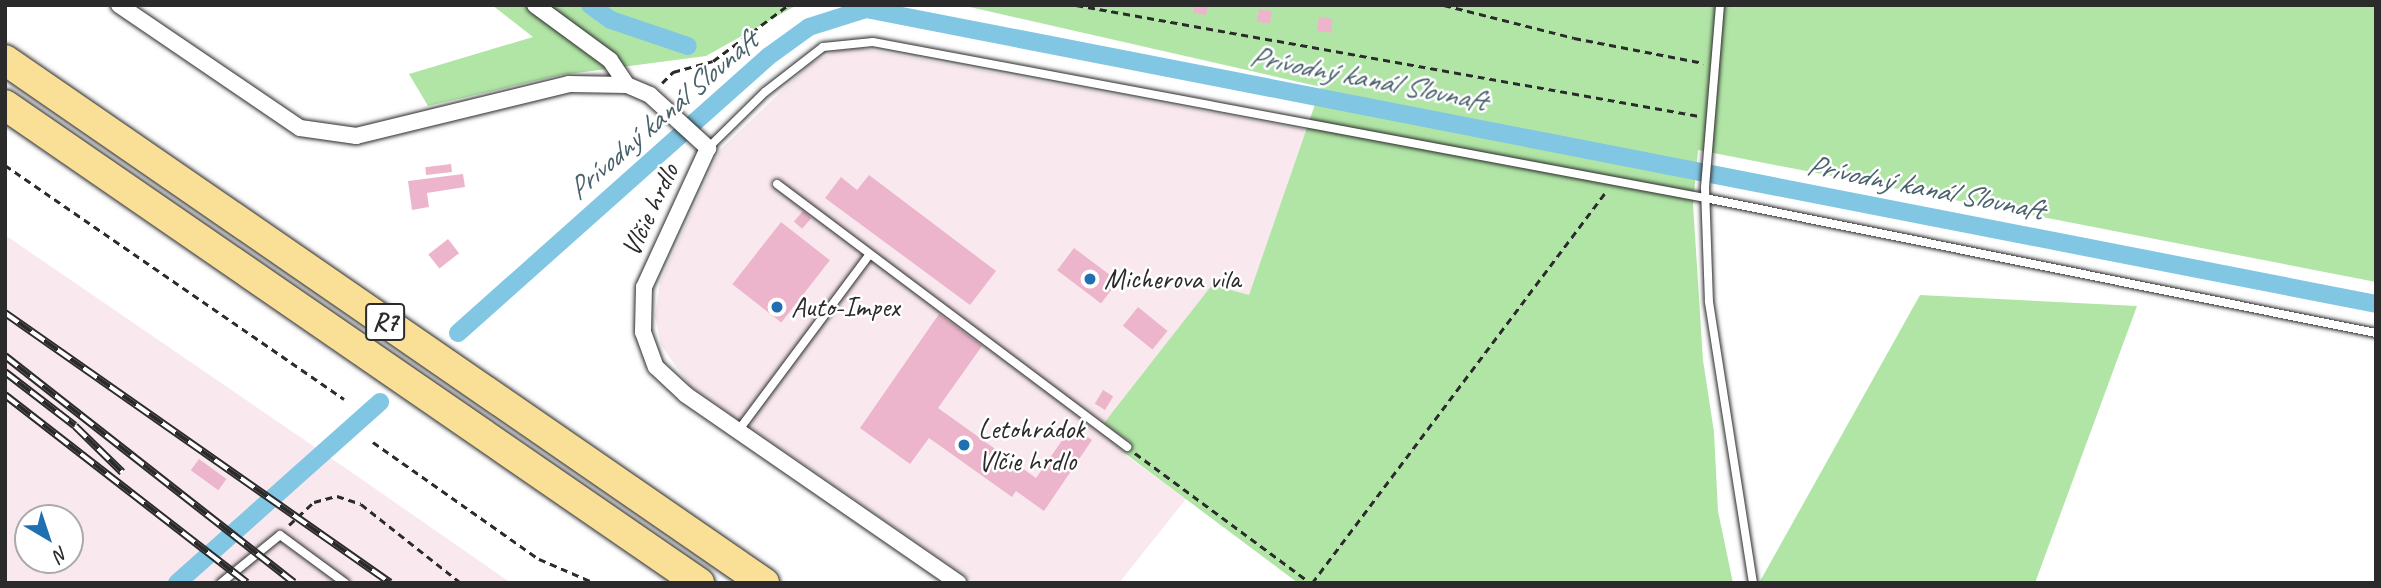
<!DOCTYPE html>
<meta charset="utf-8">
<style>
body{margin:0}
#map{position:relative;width:2381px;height:588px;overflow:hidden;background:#fff;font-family:Caveat,sans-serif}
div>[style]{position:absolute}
.built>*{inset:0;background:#f9e9ef}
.green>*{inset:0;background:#b1e5a6}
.canal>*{height:18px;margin:-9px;padding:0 9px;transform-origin:9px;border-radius:9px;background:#81c6e2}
.building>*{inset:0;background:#ecb5cb;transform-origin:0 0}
.path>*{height:2.5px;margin-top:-1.25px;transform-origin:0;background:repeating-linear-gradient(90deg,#2b2b2b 0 7px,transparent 0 12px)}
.roads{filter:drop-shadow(0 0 2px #2b2b2b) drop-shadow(0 0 2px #2b2b2b)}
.service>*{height:8px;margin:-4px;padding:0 4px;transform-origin:4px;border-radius:4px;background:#fff}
.minor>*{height:16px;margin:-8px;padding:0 8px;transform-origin:8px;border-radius:8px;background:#fff}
.motorway>*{height:30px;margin:-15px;padding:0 15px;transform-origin:15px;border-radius:15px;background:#fadf96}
.rail>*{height:8px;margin-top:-4px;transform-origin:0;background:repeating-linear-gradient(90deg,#fff 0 16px,#2b2b2b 0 32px);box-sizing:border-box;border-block:2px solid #2b2b2b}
.dots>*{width:19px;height:19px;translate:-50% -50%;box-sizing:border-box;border:4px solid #fff;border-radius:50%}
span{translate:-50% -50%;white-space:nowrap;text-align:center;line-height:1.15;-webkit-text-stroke:5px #fff;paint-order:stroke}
.shield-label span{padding:2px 5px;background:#fff;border:2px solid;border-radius:5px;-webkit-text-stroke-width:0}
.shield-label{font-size:26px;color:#2b2b2b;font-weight:700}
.street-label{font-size:28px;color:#2b2b2b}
.poi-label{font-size:28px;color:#2b2b2b}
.left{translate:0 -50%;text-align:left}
.water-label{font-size:30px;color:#49616b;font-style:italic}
.frame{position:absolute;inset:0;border:7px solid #2b2b2b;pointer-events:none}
.north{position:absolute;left:14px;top:504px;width:70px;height:70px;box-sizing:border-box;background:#fff;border:2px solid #aaa;border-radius:50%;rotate:141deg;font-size:19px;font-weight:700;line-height:28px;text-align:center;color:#2b2b2b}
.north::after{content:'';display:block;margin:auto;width:24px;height:32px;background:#1f6fb2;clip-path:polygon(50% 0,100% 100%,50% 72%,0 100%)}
</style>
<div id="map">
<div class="built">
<i style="clip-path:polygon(861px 48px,1306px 130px,1249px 296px,1104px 423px,1130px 442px,1123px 453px,1186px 499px,1119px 583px,976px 583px,690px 386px,661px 345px,655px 316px,660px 282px,720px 150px,811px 63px,836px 51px)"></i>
<i style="clip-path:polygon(evenodd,5px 235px,344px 467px,511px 583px,5px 583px,5px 235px,28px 518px,70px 518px,70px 560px,28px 560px,28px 518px)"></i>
</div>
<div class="green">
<i style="clip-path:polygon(492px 5px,797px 5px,706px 56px,561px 75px,428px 106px,409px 74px,533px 37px)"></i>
<i style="clip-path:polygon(961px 5px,2376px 5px,2376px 282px,1698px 150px,1693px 204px,1703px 360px,1714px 432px,1718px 511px,1733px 583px,1298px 583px,1123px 452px,1130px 442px,1104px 423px,1212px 285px,1249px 295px,1321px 87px)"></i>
<i style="clip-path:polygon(1920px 295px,2137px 306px,2035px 583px,1759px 583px)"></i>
</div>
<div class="canal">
<i style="left:590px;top:5px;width:26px;rotate:36deg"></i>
<i style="left:611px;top:20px;width:81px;rotate:18.7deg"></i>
<i style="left:458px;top:333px;width:416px;rotate:-41.7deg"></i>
<i style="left:769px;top:56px;width:49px;rotate:-35.9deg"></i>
<i style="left:809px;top:27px;width:60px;rotate:-17.5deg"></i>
<i style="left:866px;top:9px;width:1539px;rotate:11.05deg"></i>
<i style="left:177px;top:583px;width:272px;rotate:-41.7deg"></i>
</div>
<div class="building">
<i style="clip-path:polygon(1194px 5px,1208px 5px,1206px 15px,1193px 13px)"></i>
<i style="left:1259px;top:9px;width:13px;height:13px;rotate:9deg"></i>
<i style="left:1319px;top:17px;width:14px;height:14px;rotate:8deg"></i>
<i style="left:451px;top:164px;width:8px;height:26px;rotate:83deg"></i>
<i style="clip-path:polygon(463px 174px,465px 187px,427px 193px,429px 207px,412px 210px,408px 181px)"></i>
<i style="clip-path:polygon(869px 175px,996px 271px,970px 305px,825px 198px,841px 177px,857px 190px)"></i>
<i style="left:803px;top:211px;width:11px;height:14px;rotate:41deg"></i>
<i style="left:781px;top:222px;width:62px;height:79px;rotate:38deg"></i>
<i style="left:448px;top:239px;width:18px;height:25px;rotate:52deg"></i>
<i style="left:1074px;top:248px;width:55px;height:28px;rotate:37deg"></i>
<i style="left:1138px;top:307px;width:38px;height:24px;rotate:39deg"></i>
<i style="clip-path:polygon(939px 314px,982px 346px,938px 408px,1036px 478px,1072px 426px,1092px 440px,1044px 511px,1016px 491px,1012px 497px,929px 438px,910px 464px,860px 428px)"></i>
<i style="left:1103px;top:390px;width:12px;height:16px;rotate:31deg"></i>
<i style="left:199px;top:459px;width:34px;height:14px;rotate:36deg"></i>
</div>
<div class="path">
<i style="left:997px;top:5px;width:27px"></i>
<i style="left:1076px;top:5px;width:633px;rotate:10.1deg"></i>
<i style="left:1444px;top:5px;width:134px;rotate:14.2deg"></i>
<i style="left:1574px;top:38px;width:132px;rotate:10.9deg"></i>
<i style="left:662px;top:83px;width:16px;rotate:-45deg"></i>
<i style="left:673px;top:72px;width:41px;rotate:-15.4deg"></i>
<i style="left:713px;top:61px;width:94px;rotate:-36.7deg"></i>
<i style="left:5px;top:165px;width:412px;rotate:34.6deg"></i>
<i style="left:373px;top:442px;width:203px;rotate:35.2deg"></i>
<i style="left:539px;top:559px;width:61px;rotate:23.2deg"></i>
<i style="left:1135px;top:453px;width:219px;rotate:36.5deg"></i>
<i style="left:289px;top:525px;width:34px;rotate:-43deg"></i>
<i style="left:314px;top:502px;width:24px;rotate:-15deg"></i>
<i style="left:337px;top:496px;width:25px;rotate:18deg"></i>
<i style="left:361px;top:504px;width:127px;rotate:38.3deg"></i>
<i style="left:1312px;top:583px;width:490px;rotate:-53.1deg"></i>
</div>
<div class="roads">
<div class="service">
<i style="left:1720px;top:5px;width:184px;rotate:94.7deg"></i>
<i style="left:1705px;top:188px;width:114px;rotate:88deg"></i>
<i style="left:1709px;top:302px;width:284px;rotate:81.1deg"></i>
<i style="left:708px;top:148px;width:80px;rotate:-44.5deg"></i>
<i style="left:765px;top:92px;width:73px;rotate:-37.8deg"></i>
<i style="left:823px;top:47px;width:50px;rotate:-5.7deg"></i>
<i style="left:873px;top:42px;width:846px;rotate:10.62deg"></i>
<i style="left:1705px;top:198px;width:684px;rotate:11.38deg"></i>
<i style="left:777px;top:184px;width:438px;rotate:36.9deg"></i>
<i style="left:738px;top:431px;width:219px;rotate:-53.3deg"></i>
<i style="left:221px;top:583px;width:76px;rotate:-39.1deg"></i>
<i style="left:280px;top:535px;width:81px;rotate:36.4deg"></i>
</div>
<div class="minor">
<i style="left:119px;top:5px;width:219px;rotate:34.2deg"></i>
<i style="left:300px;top:128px;width:57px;rotate:8.1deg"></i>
<i style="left:356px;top:136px;width:219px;rotate:-13.7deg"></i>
<i style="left:569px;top:84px;width:58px;rotate:1deg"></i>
<i style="left:627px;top:85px;width:25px;rotate:23deg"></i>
<i style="left:650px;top:95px;width:79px;rotate:42.4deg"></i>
<i style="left:708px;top:148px;width:153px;rotate:114.7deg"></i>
<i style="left:644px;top:287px;width:45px;rotate:91.3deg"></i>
<i style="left:643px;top:332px;width:37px;rotate:70deg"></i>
<i style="left:656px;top:367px;width:41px;rotate:43deg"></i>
<i style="left:686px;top:395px;width:331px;rotate:34.6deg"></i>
<i style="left:535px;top:5px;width:93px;rotate:36.3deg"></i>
<i style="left:610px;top:60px;width:30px;rotate:56deg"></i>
</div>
<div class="motorway">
<i style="left:5px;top:60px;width:922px;rotate:34.57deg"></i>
<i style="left:5px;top:105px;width:843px;rotate:34.56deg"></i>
</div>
</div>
<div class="rail">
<i style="left:5px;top:313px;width:470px;rotate:35deg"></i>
<i style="left:5px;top:356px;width:367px;rotate:38.1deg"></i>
<i style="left:5px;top:372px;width:88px;rotate:37.6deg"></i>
<i style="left:75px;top:426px;width:66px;rotate:44.4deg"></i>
<i style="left:5px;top:395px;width:306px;rotate:37.8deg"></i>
</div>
<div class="dots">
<i style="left:1090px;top:279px;background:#1f6fb2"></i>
<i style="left:777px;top:307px;background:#1f6fb2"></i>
<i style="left:964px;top:445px;background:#1f6fb2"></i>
</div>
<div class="shield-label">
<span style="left:385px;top:322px">R7</span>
</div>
<div class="street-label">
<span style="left:650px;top:210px;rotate:-65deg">Vlčie hrdlo</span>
</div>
<div class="poi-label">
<span class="left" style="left:1104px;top:279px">Micherova vila</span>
<span class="left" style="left:791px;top:307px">Auto-Impex</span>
<span class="left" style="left:978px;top:445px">Letohrádok<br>Vlčie hrdlo</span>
</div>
<div class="water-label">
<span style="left:1368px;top:78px;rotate:11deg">Prívodný kanál Slovnaft</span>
<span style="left:662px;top:115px;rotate:-41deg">Prívodný kanál Slovnaft</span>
<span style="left:1925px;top:187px;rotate:11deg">Prívodný kanál Slovnaft</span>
</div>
<div class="frame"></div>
<div class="north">N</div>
</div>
